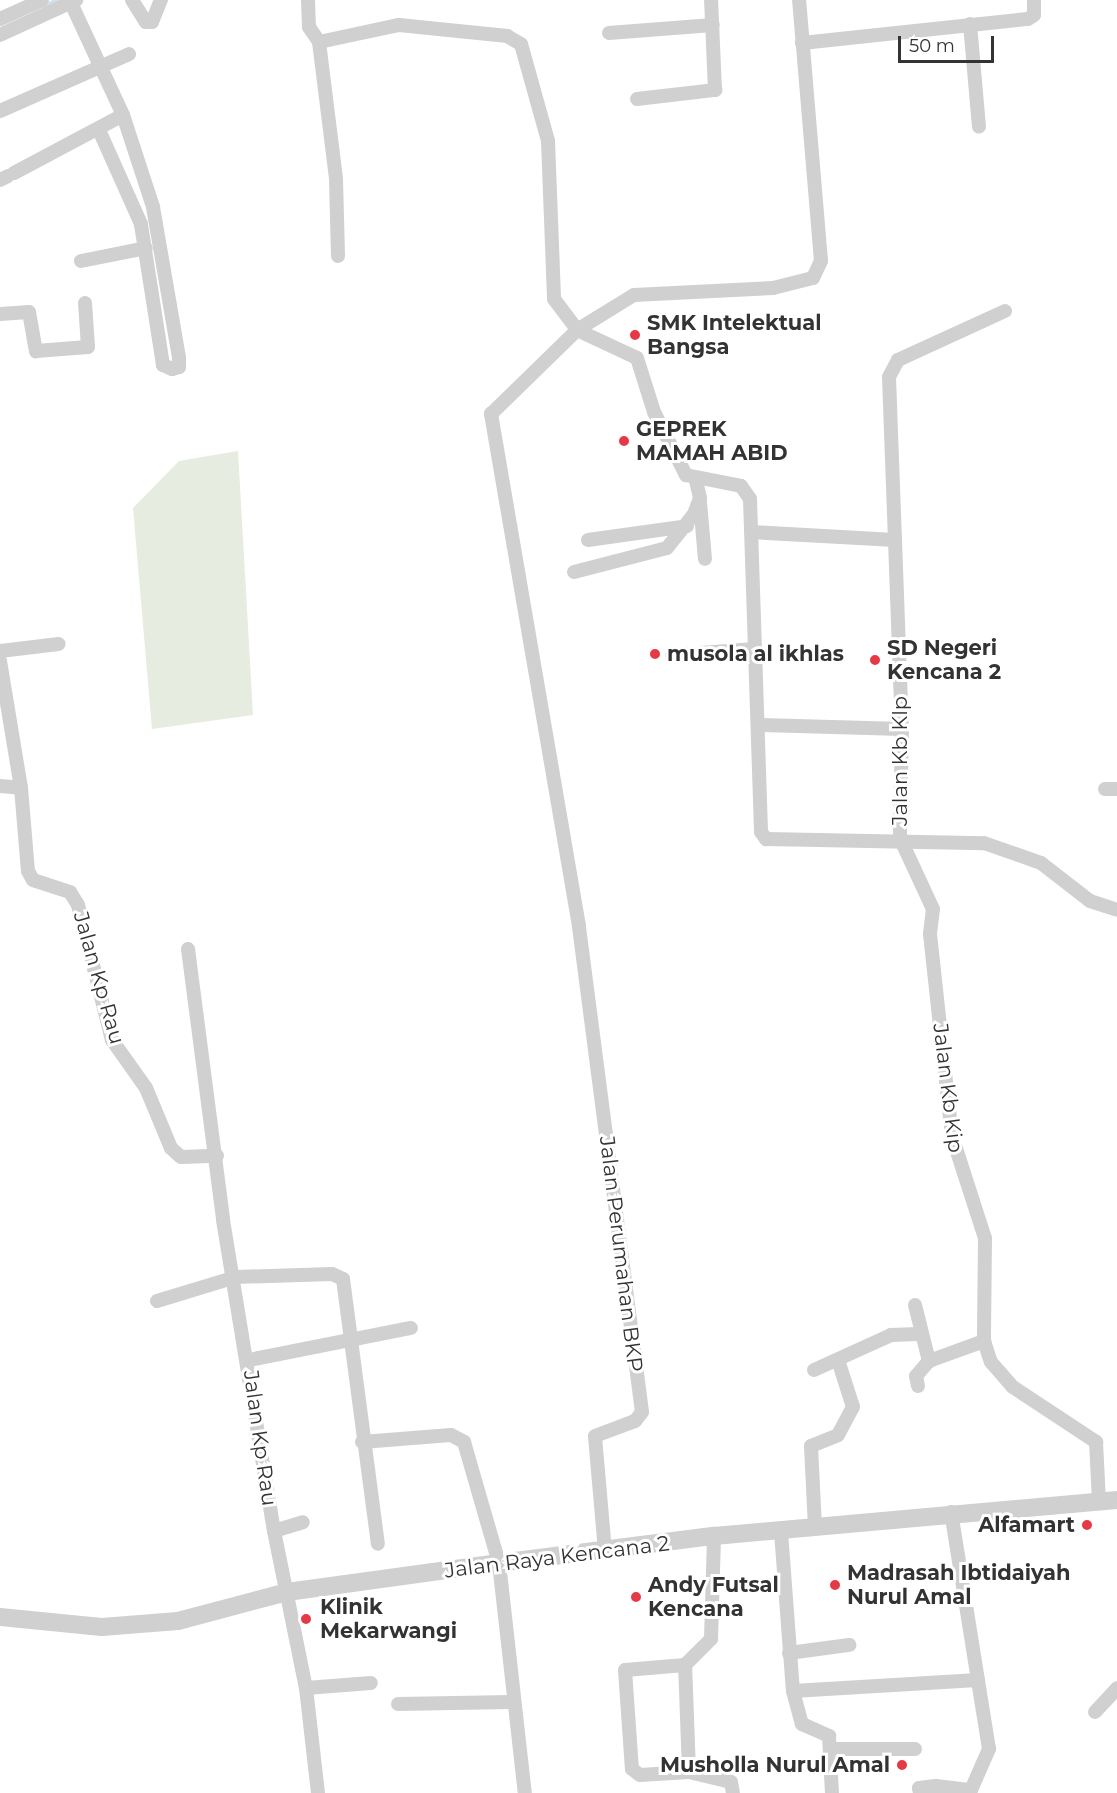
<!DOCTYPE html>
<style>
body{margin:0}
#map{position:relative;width:1117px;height:1793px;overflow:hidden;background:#fff;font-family:Montserrat,sans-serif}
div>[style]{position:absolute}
.green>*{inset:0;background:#e6ecdf}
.stream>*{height:4px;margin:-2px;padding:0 2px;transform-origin:2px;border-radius:2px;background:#cfe2ee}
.minor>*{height:14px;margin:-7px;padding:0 7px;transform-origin:7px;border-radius:7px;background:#d0d0d0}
.tertiary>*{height:18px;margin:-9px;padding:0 9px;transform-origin:9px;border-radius:9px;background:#d0d0d0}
.dots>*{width:16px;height:16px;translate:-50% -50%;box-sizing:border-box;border:3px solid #fff;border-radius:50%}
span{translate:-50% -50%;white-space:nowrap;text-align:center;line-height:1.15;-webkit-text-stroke:6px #fff;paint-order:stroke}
.poi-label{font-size:21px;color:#333;font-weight:700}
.left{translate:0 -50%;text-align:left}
.right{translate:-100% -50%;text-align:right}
.street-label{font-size:21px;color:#333}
.scale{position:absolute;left:898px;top:36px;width:96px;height:27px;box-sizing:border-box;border:3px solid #333;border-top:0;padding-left:8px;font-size:18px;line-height:21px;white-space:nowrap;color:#333;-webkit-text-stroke:4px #fff;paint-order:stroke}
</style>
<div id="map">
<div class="green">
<i style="clip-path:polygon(238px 451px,253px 715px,152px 729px,133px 508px,179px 461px)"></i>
</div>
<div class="stream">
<i style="left:44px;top:6px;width:14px;rotate:-25deg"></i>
</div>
<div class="minor">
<i style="left:132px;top:0;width:26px;rotate:58deg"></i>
<i style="left:146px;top:22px;width:6px"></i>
<i style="left:152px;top:22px;width:24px;rotate:-68deg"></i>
<i style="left:308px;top:0;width:27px;rotate:88deg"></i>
<i style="left:309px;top:27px;width:18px;rotate:56deg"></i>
<i style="left:319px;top:42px;width:138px;rotate:82.9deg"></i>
<i style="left:336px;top:179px;width:77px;rotate:88.5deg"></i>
<i style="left:71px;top:3px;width:123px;rotate:65.1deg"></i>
<i style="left:123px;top:115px;width:97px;rotate:71.9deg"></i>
<i style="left:153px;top:207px;width:153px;rotate:80.2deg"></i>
<i style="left:179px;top:358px;width:9px;rotate:90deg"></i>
<i style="left:179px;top:367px;width:7px;rotate:164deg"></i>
<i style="left:172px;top:369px;width:10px;rotate:-156deg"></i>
<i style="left:163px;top:365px;width:143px;rotate:-98.9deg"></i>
<i style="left:141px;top:224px;width:103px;rotate:-114.1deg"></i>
<i style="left:0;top:19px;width:46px;rotate:-24.3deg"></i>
<i style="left:970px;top:24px;width:103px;rotate:85deg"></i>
<i style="left:609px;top:33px;width:104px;rotate:-4.4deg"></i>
<i style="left:0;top:35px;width:84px;rotate:-24.7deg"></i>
<i style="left:319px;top:42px;width:82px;rotate:-12deg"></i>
<i style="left:399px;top:25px;width:109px;rotate:5.8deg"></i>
<i style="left:507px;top:36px;width:16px;rotate:30deg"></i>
<i style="left:521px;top:44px;width:101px;rotate:74.4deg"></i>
<i style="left:548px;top:141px;width:158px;rotate:87.8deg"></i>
<i style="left:554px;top:299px;width:39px;rotate:53deg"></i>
<i style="left:577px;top:330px;width:66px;rotate:25deg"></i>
<i style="left:637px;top:358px;width:57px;rotate:72.5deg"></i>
<i style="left:654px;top:412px;width:71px;rotate:63.1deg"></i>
<i style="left:686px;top:475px;width:56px;rotate:11.3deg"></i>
<i style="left:741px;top:486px;width:16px;rotate:55deg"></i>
<i style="left:750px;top:499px;width:333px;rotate:88.1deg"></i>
<i style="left:761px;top:832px;width:9px;rotate:54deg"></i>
<i style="left:766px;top:839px;width:218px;rotate:1.1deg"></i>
<i style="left:984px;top:843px;width:60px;rotate:19.3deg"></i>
<i style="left:1041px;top:863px;width:62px;rotate:37.8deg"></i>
<i style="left:1090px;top:901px;width:28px;rotate:18deg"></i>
<i style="left:802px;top:43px;width:227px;rotate:-6.1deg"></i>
<i style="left:1028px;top:19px;width:7px;rotate:-34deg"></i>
<i style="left:1034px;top:15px;width:15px;rotate:-90deg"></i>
<i style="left:637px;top:99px;width:79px;rotate:-6.6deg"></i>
<i style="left:715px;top:90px;width:90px;rotate:-92.5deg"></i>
<i style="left:0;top:111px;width:141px;rotate:-23.8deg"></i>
<i style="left:14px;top:173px;width:123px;rotate:-28deg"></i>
<i style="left:0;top:180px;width:9px;rotate:-27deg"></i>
<i style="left:81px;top:261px;width:66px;rotate:-11.3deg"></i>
<i style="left:1005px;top:311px;width:118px;rotate:155.4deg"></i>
<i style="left:898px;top:360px;width:19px;rotate:118deg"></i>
<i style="left:889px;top:377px;width:352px;rotate:87.9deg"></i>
<i style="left:902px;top:729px;width:109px;rotate:91.1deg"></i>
<i style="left:900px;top:838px;width:78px;rotate:65.1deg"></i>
<i style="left:933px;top:909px;width:25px;rotate:97deg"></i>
<i style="left:930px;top:934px;width:203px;rotate:83.8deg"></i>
<i style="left:952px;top:1136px;width:107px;rotate:72.1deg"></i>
<i style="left:985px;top:1238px;width:103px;rotate:90.6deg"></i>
<i style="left:984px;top:1341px;width:22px;rotate:72deg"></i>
<i style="left:991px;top:1362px;width:33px;rotate:49deg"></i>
<i style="left:1013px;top:1387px;width:100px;rotate:33.5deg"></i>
<i style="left:1096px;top:1442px;width:59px;rotate:87.1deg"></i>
<i style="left:0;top:314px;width:29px;rotate:-4deg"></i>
<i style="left:29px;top:312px;width:40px;rotate:80deg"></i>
<i style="left:36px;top:351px;width:52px;rotate:-4.4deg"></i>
<i style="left:88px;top:347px;width:44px;rotate:-93.9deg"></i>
<i style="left:700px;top:502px;width:57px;rotate:85deg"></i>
<i style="left:751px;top:532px;width:144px;rotate:3.2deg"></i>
<i style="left:588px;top:540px;width:100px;rotate:-8deg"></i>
<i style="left:574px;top:572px;width:96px;rotate:-14.5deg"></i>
<i style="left:667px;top:548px;width:43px;rotate:-51.5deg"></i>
<i style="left:694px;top:514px;width:17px;rotate:-69deg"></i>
<i style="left:700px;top:498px;width:17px;rotate:-103deg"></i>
<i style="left:0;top:651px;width:59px;rotate:-6.8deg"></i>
<i style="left:672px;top:655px;width:83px;rotate:-4.1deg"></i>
<i style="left:0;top:661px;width:129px;rotate:80.6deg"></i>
<i style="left:21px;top:788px;width:83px;rotate:85.2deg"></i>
<i style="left:28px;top:871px;width:10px;rotate:61deg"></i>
<i style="left:33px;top:880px;width:39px;rotate:18deg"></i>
<i style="left:70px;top:892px;width:15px;rotate:58deg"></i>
<i style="left:78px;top:905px;width:139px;rotate:75.9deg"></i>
<i style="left:112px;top:1040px;width:59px;rotate:54.7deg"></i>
<i style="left:146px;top:1088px;width:65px;rotate:67.4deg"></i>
<i style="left:171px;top:1148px;width:13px;rotate:42deg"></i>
<i style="left:181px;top:1157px;width:36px;rotate:-2deg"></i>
<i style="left:758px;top:725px;width:144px;rotate:1.6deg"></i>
<i style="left:0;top:786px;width:21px;rotate:5deg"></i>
<i style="left:1105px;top:789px;width:12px"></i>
<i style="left:188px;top:949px;width:273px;rotate:82.6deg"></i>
<i style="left:223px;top:1220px;width:315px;rotate:80.7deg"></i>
<i style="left:274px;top:1531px;width:160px;rotate:78.5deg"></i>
<i style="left:306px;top:1688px;width:106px;rotate:83.5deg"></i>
<i style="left:157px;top:1301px;width:83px;rotate:-16.9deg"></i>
<i style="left:236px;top:1277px;width:96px;rotate:-1.8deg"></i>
<i style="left:332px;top:1274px;width:12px;rotate:24deg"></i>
<i style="left:343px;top:1279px;width:267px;rotate:82.5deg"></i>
<i style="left:915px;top:1305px;width:58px;rotate:76deg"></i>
<i style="left:249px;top:1360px;width:165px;rotate:-11.2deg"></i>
<i style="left:814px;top:1370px;width:85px;rotate:-24.4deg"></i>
<i style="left:891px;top:1335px;width:27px;rotate:-2deg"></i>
<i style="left:918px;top:1386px;width:10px;rotate:-101deg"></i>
<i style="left:916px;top:1376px;width:20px;rotate:-49deg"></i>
<i style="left:929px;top:1361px;width:59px;rotate:-20deg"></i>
<i style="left:362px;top:1442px;width:89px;rotate:-4.5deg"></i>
<i style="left:451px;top:1435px;width:15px;rotate:28deg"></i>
<i style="left:464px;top:1442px;width:126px;rotate:73.9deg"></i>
<i style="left:499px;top:1563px;width:231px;rotate:83.6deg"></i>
<i style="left:815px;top:1528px;width:82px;rotate:-92.8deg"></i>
<i style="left:811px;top:1446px;width:29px;rotate:-22deg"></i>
<i style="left:838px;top:1435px;width:32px;rotate:-62deg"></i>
<i style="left:853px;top:1407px;width:49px;rotate:-107.7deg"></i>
<i style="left:274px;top:1531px;width:30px;rotate:-17deg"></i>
<i style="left:781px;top:1532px;width:159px;rotate:85.7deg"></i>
<i style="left:793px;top:1691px;width:34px;rotate:75deg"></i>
<i style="left:802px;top:1724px;width:30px;rotate:24deg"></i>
<i style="left:829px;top:1736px;width:57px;rotate:87deg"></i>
<i style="left:605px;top:1551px;width:115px;rotate:-95deg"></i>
<i style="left:595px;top:1436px;width:43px;rotate:-20.6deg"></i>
<i style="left:635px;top:1421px;width:11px;rotate:-52deg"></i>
<i style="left:642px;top:1412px;width:490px;rotate:-97.4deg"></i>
<i style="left:579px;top:926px;width:520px;rotate:-99.75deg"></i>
<i style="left:491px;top:414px;width:120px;rotate:-44.3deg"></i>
<i style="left:577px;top:330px;width:67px;rotate:-31.6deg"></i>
<i style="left:634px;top:295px;width:139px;rotate:-2.9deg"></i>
<i style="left:773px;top:288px;width:41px;rotate:-14deg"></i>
<i style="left:813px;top:278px;width:19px;rotate:-65deg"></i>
<i style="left:821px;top:261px;width:262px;rotate:-94.8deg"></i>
<i style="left:789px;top:1653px;width:61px;rotate:-7.6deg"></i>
<i style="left:685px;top:1665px;width:60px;rotate:175.2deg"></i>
<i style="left:625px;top:1670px;width:99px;rotate:86deg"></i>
<i style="left:632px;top:1769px;width:10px;rotate:37deg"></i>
<i style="left:640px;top:1775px;width:49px;rotate:-3.5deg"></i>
<i style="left:689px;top:1772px;width:43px;rotate:13.4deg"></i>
<i style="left:731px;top:1782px;width:11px;rotate:80deg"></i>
<i style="left:306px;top:1688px;width:65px;rotate:-4.4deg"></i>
<i style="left:793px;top:1691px;width:185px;rotate:-3.4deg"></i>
<i style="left:398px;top:1704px;width:114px;rotate:-1deg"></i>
<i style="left:1095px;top:1712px;width:33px;rotate:-47deg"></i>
<i style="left:831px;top:1749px;width:84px"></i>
<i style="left:689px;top:1772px;width:107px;rotate:-92.1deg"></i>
<i style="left:685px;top:1665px;width:37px;rotate:-45deg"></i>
<i style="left:711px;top:1639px;width:103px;rotate:-88.3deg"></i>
<i style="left:920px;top:1793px;width:5px;rotate:-101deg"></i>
<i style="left:919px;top:1788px;width:17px;rotate:-7deg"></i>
<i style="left:936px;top:1786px;width:35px;rotate:7deg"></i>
<i style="left:971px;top:1790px;width:45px;rotate:-66.3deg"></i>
<i style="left:989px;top:1749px;width:240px;rotate:-99.1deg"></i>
</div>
<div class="tertiary">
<i style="left:0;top:1617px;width:102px;rotate:5.6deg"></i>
<i style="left:102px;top:1627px;width:76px;rotate:-4.5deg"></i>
<i style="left:178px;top:1621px;width:113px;rotate:-14.9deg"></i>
<i style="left:287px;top:1592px;width:214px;rotate:-7.8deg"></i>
<i style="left:499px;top:1563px;width:217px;rotate:-7.2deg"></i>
<i style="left:714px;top:1536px;width:405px;rotate:-5.1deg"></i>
</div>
<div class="dots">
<i style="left:635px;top:335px;background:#e63946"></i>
<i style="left:624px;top:441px;background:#e63946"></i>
<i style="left:655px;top:654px;background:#e63946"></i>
<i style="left:875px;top:660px;background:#e63946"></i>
<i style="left:1087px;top:1525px;background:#e63946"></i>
<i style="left:835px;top:1585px;background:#e63946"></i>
<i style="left:636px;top:1597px;background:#e63946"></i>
<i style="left:306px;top:1619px;background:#e63946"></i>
<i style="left:902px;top:1765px;background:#e63946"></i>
</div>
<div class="poi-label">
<span class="left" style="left:647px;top:335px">SMK Intelektual<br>Bangsa</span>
<span class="left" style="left:636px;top:441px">GEPREK<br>MAMAH ABID</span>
<span class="left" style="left:887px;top:660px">SD Negeri<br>Kencana 2</span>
<span class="left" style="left:667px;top:654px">musola al ikhlas</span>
<span class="right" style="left:1075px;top:1525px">Alfamart</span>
<span class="left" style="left:847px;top:1585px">Madrasah Ibtidaiyah<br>Nurul Amal</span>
<span class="left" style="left:648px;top:1597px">Andy Futsal<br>Kencana</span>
<span class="left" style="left:320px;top:1619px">Klinik<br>Mekarwangi</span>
<span class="right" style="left:890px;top:1765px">Musholla Nurul Amal</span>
</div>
<div class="street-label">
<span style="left:900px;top:761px;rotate:-90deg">Jalan Kb Klp</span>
<span style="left:99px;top:978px;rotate:74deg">Jalan Kp Rau</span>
<span style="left:948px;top:1088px;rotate:83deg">Jalan Kb Kip</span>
<span style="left:621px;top:1254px;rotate:83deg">Jalan Perumahan BKP</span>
<span style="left:260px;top:1438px;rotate:82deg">Jalan Kp Rau</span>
<span style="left:557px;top:1557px;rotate:-7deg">Jalan Raya Kencana 2</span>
</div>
<div class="scale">50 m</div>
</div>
